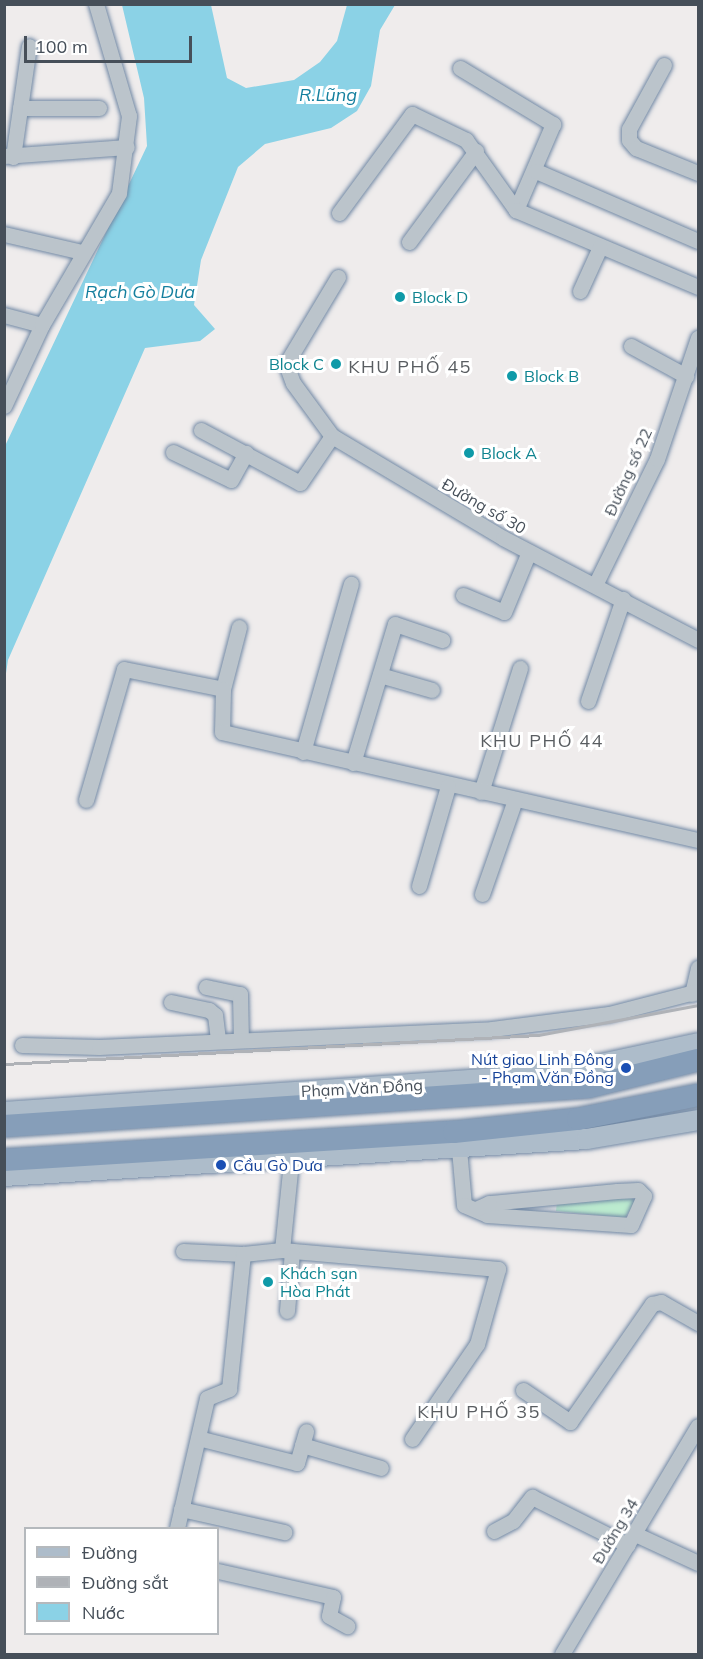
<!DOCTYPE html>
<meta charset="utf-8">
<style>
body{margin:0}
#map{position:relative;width:703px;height:1659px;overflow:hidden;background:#efecec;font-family:Mulish,sans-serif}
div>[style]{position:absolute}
.green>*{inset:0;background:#bcebcf}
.water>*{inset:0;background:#8bd2e6}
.roads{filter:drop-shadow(0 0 2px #7289a5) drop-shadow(0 0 2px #7289a5)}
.minor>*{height:15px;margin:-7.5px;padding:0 7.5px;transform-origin:7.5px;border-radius:7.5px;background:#bbc4cb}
.major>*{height:20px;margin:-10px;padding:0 10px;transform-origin:10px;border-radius:10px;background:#adbcca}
.highway>*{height:22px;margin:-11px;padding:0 11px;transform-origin:11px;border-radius:11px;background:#869eb9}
.rail>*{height:3px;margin:-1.5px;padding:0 1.5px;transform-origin:1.5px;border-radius:1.5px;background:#afb2b7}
.dots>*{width:16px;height:16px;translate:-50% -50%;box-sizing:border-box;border:3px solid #fff;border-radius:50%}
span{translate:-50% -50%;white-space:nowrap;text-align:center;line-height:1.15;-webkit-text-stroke:6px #fff;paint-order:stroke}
.culture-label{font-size:16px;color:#0d838f}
.left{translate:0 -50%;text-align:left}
.right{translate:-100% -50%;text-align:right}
.street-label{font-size:16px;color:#464f59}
.transit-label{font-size:16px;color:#164399}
.water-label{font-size:18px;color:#147f9e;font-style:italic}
.neighbourhood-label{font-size:18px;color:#595d61;letter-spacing:1.5px}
.frame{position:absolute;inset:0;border:6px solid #464f59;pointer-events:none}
.legend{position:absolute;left:24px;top:1527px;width:195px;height:108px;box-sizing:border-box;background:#fff;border:2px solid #b5b9bd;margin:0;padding:8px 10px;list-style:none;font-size:18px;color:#464f59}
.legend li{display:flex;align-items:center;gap:12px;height:30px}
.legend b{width:30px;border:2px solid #b5b9bd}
.scale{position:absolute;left:24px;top:36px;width:168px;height:27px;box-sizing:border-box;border:3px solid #464f59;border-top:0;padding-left:8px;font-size:18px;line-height:21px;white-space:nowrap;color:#464f59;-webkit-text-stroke:4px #fff;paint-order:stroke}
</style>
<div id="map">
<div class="green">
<i style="clip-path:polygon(631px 1196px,635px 1202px,625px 1218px,556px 1211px,557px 1202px)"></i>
</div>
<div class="water">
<i style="clip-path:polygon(122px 5px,211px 5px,227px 78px,246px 88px,294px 80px,320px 62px,337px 41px,347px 5px,395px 5px,380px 30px,371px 86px,357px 111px,331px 128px,265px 144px,238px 167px,201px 260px,194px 305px,215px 329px,200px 341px,145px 348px,8px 660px,5px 680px,5px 446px,147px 146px,144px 98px)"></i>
</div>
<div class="roads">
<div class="minor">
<i style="left:664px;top:65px;width:73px;rotate:118.7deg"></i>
<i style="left:629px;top:129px;width:11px;rotate:90deg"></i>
<i style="left:629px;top:140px;width:11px;rotate:49deg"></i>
<i style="left:636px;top:148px;width:67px;rotate:22deg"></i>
<i style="left:460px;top:68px;width:109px;rotate:31.1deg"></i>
<i style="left:553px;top:124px;width:94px;rotate:113.3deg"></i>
<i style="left:20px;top:108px;width:79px"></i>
<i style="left:4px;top:156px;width:123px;rotate:-4.2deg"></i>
<i style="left:13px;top:157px;width:112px;rotate:-81.8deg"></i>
<i style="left:536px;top:171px;width:176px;rotate:23.4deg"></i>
<i style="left:339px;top:213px;width:123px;rotate:-53.6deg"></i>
<i style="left:412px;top:114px;width:60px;rotate:25.7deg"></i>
<i style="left:466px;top:140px;width:86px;rotate:54.5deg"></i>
<i style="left:516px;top:210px;width:198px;rotate:22.9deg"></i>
<i style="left:4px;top:234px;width:80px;rotate:13deg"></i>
<i style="left:409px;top:242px;width:113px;rotate:-53.6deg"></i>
<i style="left:338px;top:277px;width:101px;rotate:120.9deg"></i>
<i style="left:286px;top:364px;width:20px;rotate:70deg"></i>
<i style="left:293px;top:383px;width:66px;rotate:53.7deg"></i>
<i style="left:332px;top:436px;width:199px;rotate:30.8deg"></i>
<i style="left:503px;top:538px;width:220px;rotate:27.6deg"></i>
<i style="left:580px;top:291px;width:48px;rotate:-65.6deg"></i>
<i style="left:4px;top:315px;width:39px;rotate:15deg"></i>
<i style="left:631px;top:346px;width:63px;rotate:28.6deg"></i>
<i style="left:4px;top:406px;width:89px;rotate:-64.9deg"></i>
<i style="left:42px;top:325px;width:153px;rotate:-59.7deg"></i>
<i style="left:119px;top:193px;width:78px;rotate:-82.6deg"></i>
<i style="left:129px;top:116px;width:117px;rotate:-106.4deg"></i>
<i style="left:201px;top:430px;width:112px;rotate:28.2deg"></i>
<i style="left:300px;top:483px;width:57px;rotate:-55.8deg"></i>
<i style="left:173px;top:452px;width:64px;rotate:25.8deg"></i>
<i style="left:231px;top:480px;width:31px;rotate:-61deg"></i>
<i style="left:595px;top:585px;width:140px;rotate:-63.8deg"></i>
<i style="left:657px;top:459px;width:128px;rotate:-71.3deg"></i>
<i style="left:463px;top:595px;width:44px;rotate:22.5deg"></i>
<i style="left:504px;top:612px;width:65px;rotate:-67.4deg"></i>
<i style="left:380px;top:675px;width:54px;rotate:16.1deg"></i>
<i style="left:223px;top:689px;width:64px;rotate:-75.5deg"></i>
<i style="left:588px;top:701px;width:108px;rotate:-71.1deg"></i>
<i style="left:303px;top:752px;width:175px;rotate:-74.1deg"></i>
<i style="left:353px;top:763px;width:145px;rotate:-73.2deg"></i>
<i style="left:395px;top:624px;width:50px;rotate:18.8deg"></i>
<i style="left:481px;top:792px;width:130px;rotate:-72.5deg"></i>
<i style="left:86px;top:800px;width:136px;rotate:-73.8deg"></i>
<i style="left:124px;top:669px;width:101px;rotate:11.4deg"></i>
<i style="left:223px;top:689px;width:43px;rotate:91.3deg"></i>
<i style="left:222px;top:732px;width:488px;rotate:12.8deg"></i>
<i style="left:419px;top:886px;width:104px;rotate:-73.8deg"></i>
<i style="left:482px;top:894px;width:100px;rotate:-70.7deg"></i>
<i style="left:206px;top:987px;width:35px;rotate:12deg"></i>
<i style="left:240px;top:994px;width:46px;rotate:88.8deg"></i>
<i style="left:692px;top:994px;width:27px;rotate:-77deg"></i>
<i style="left:171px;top:1002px;width:39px;rotate:12deg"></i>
<i style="left:209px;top:1010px;width:8px;rotate:40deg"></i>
<i style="left:215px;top:1015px;width:26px;rotate:83deg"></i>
<i style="left:22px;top:1045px;width:77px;rotate:1.5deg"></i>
<i style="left:99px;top:1047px;width:393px;rotate:-2.6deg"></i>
<i style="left:492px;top:1029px;width:118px;rotate:-7.3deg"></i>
<i style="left:609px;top:1014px;width:92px;rotate:-14.5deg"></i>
<i style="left:459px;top:1149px;width:56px;rotate:84.9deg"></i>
<i style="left:464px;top:1205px;width:25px;rotate:23deg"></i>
<i style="left:487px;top:1215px;width:144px;rotate:4deg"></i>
<i style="left:631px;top:1225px;width:32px;rotate:-66deg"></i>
<i style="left:644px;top:1196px;width:8px;rotate:-135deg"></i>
<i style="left:638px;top:1190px;width:21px;rotate:177deg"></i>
<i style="left:617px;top:1191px;width:129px;rotate:174.6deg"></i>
<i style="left:489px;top:1203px;width:14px;rotate:155deg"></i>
<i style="left:282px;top:1250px;width:217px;rotate:5deg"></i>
<i style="left:498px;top:1269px;width:78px;rotate:105.6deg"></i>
<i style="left:477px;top:1344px;width:115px;rotate:124.4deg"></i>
<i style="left:183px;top:1251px;width:60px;rotate:2.9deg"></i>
<i style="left:287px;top:1311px;width:59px;rotate:-85.2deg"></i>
<i style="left:523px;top:1390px;width:57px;rotate:34.2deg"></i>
<i style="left:570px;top:1422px;width:144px;rotate:-55.2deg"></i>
<i style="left:652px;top:1304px;width:9px;rotate:-13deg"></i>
<i style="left:661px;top:1302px;width:43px;rotate:29.6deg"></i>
<i style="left:198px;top:1438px;width:102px;rotate:14.2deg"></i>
<i style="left:297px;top:1463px;width:33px;rotate:-74deg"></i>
<i style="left:302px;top:1445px;width:82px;rotate:16.2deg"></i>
<i style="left:181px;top:1509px;width:106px;rotate:12.6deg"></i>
<i style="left:177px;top:1528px;width:133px;rotate:-77deg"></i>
<i style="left:207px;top:1398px;width:24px;rotate:-22deg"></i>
<i style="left:229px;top:1389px;width:136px;rotate:-84.1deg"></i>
<i style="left:243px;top:1254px;width:39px;rotate:-6deg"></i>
<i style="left:282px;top:1250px;width:89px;rotate:-84.2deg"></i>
<i style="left:494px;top:1531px;width:21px;rotate:-28deg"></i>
<i style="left:513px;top:1521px;width:31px;rotate:-52deg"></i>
<i style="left:532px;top:1497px;width:107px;rotate:26.6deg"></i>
<i style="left:635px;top:1534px;width:69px;rotate:24.7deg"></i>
<i style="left:218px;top:1571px;width:118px;rotate:12.7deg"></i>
<i style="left:333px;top:1597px;width:19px;rotate:102deg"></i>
<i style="left:329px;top:1616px;width:21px;rotate:29deg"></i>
<i style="left:562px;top:1654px;width:265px;rotate:-59.2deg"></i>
</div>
<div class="major">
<i style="left:4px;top:1112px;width:551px;rotate:-3.95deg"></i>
<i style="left:554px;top:1074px;width:147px;rotate:-12.1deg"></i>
<i style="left:4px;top:1176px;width:584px;rotate:-3.63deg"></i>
<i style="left:587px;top:1139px;width:113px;rotate:-9.7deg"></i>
</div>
<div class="highway">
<i style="left:4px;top:1126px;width:585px;rotate:-3.82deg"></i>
<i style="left:588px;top:1087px;width:113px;rotate:-13.8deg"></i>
<i style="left:4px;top:1160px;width:451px;rotate:-3.6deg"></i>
<i style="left:454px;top:1132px;width:125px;rotate:-6deg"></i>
<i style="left:578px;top:1119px;width:122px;rotate:-11.3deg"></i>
</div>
</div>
<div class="rail">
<i style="left:4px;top:1064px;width:535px;rotate:-3.11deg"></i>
<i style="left:538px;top:1035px;width:163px;rotate:-10.6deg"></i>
</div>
<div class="dots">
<i style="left:400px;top:297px;background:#0f9aa8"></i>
<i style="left:336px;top:364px;background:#0f9aa8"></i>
<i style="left:512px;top:376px;background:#0f9aa8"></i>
<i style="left:469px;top:453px;background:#0f9aa8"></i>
<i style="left:626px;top:1068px;background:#1a4fb4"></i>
<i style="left:221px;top:1165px;background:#1a4fb4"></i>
<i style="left:268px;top:1282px;background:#0f9aa8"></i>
</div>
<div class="culture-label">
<span class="left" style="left:412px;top:297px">Block D</span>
<span class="right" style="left:324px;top:364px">Block C</span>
<span class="left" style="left:524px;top:376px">Block B</span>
<span class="left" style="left:481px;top:453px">Block A</span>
<span class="left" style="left:280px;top:1282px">Khách sạn<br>Hòa Phát</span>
</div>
<div class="street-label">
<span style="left:628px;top:472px;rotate:-66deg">Đường số 22</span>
<span style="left:484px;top:506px;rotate:30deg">Đường số 30</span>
<span style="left:362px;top:1088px;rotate:-3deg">Phạm Văn Đồng</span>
<span style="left:615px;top:1531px;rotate:-59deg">Đường 34</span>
</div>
<div class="transit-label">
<span class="right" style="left:614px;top:1068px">Nút giao Linh Đông<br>- Phạm Văn Đồng</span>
<span class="left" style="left:233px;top:1165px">Cầu Gò Dưa</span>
</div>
<div class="water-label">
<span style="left:328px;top:95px">R.Lũng</span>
<span style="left:140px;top:292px">Rạch Gò Dưa</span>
</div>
<div class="neighbourhood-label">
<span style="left:410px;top:367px">KHU PHỐ 45</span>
<span style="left:542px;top:741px">KHU PHỐ 44</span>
<span style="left:479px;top:1412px">KHU PHỐ 35</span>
</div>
<div class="frame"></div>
<ul class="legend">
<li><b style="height:8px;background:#adbcca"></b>Đường</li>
<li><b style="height:8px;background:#afb2b7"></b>Đường sắt</li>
<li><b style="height:16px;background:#8bd2e6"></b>Nước</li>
</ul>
<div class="scale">100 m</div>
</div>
